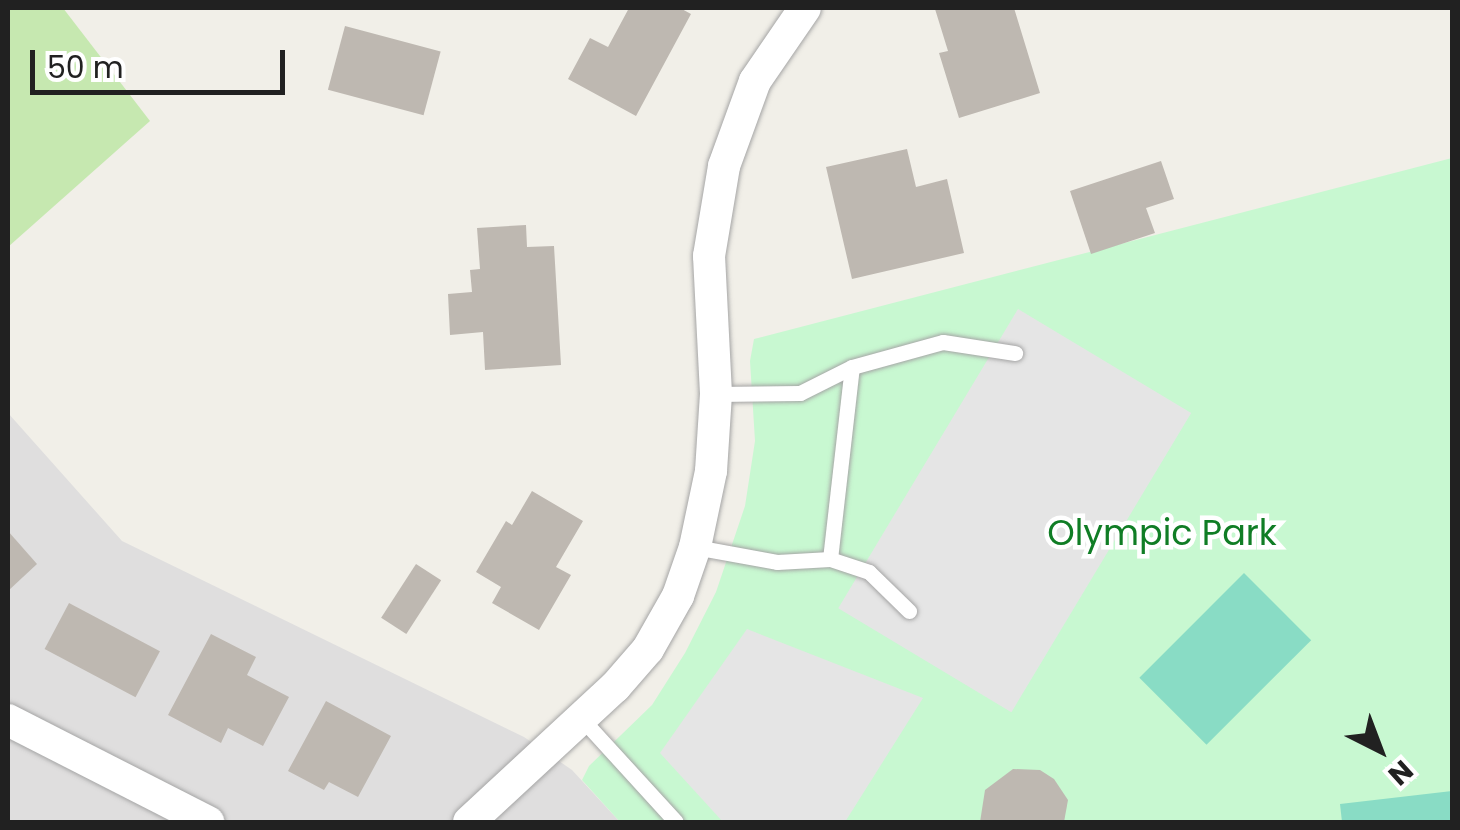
<!DOCTYPE html>
<style>
body{margin:0}
#map{position:relative;width:1460px;height:830px;overflow:hidden;background:#f1efe8;font-family:Poppins,sans-serif}
div>[style]{position:absolute}
.residential>*{inset:0;background:#dfdede}
.grass>*{inset:0;background:#c6e8b0}
.park>*{inset:0;background:#c8f8d1}
.pitch>*{inset:0;background:#89dcc5;transform-origin:0 0}
.parking>*{inset:0;background:#e5e5e5;transform-origin:0 0}
.building>*{inset:0;background:#beb8b1;transform-origin:0 0}
.roads{filter:drop-shadow(0 0 2px #a5a5a5) drop-shadow(0 0 2px #a5a5a5)}
.lane>*{height:15px;margin:-7.5px;padding:0 7.5px;transform-origin:7.5px;border-radius:7.5px;background:#fff}
.street>*{height:32px;margin:-16px;padding:0 16px;transform-origin:16px;border-radius:16px;background:#fff}
span{translate:-50% -50%;white-space:nowrap;text-align:center;line-height:1.15;-webkit-text-stroke:9px #fff;paint-order:stroke}
.park-label{font-size:35px;color:#107d25}
.frame{position:absolute;inset:0;border:10px solid #212121;pointer-events:none}
.north{position:absolute;left:1330px;top:700px;width:100px;height:100px;-webkit-text-stroke:8px #fff;paint-order:stroke;rotate:138deg;font-size:28px;font-weight:700;line-height:40px;text-align:center;color:#212121}
.north::after{content:'';display:block;margin:auto;width:35px;height:45px;background:#212121;clip-path:polygon(50% 0,100% 100%,50% 72%,0 100%)}
.scale{position:absolute;left:30px;top:50px;width:255px;height:45px;box-sizing:border-box;border:5px solid #212121;border-top:0;padding-left:12px;font-size:30px;line-height:35px;white-space:nowrap;color:#212121;-webkit-text-stroke:8px #fff;paint-order:stroke}
</style>
<div id="map">
<div class="residential">
<i style="clip-path:polygon(8px 413px,122px 541px,524px 737px,572px 770px,620px 822px,8px 822px)"></i>
</div>
<div class="grass">
<i style="clip-path:polygon(8px 8px,63px 8px,150px 121px,8px 247px)"></i>
</div>
<div class="park">
<i style="clip-path:polygon(1452px 158px,1452px 822px,620px 822px,582px 780px,589px 766px,652px 705px,685px 653px,716px 592px,745px 506px,755px 441px,750px 361px,754px 339px)"></i>
</div>
<div class="pitch">
<i style="left:1244px;top:573px;width:95px;height:148px;rotate:45deg"></i>
<i style="clip-path:polygon(1452px 791px,1452px 822px,1342px 822px,1340px 804px)"></i>
</div>
<div class="parking">
<i style="left:1018px;top:309px;width:202px;height:349px;rotate:31deg"></i>
<i style="clip-path:polygon(747px 629px,923px 698px,845px 822px,723px 822px,660px 753px)"></i>
</div>
<div class="building">
<i style="clip-path:polygon(629px 8px,680px 8px,691px 14px,636px 116px,568px 79px,590px 38px,608px 47px)"></i>
<i style="clip-path:polygon(1014px 8px,1040px 93px,959px 118px,939px 53px,948px 51px,935px 9px)"></i>
<i style="left:345px;top:26px;width:99px;height:66px;rotate:15deg"></i>
<i style="clip-path:polygon(907px 149px,916px 187px,947px 179px,964px 253px,852px 279px,826px 167px)"></i>
<i style="clip-path:polygon(1161px 161px,1174px 199px,1146px 208px,1155px 233px,1091px 254px,1070px 191px)"></i>
<i style="clip-path:polygon(526px 225px,527px 247px,554px 246px,561px 365px,485px 370px,483px 332px,450px 335px,448px 294px,472px 292px,470px 270px,480px 269px,477px 228px)"></i>
<i style="clip-path:polygon(532px 491px,583px 521px,556px 567px,571px 575px,539px 630px,492px 603px,501px 587px,476px 572px,506px 521px,512px 525px)"></i>
<i style="clip-path:polygon(8px 531px,37px 564px,8px 591px)"></i>
<i style="left:416px;top:564px;width:30px;height:64px;rotate:33deg"></i>
<i style="left:69px;top:603px;width:103px;height:52px;rotate:28deg"></i>
<i style="clip-path:polygon(211px 634px,256px 657px,247px 675px,289px 697px,263px 746px,228px 728px,221px 743px,168px 715px)"></i>
<i style="clip-path:polygon(326px 701px,391px 736px,358px 797px,329px 782px,324px 790px,288px 771px)"></i>
<i style="clip-path:polygon(1013px 769px,1040px 770px,1054px 779px,1068px 800px,1064px 822px,980px 822px,985px 790px)"></i>
</div>
<div class="roads">
<div class="lane">
<i style="left:716px;top:394px;width:84px;rotate:-0.7deg"></i>
<i style="left:800px;top:393px;width:58px;rotate:-26.6deg"></i>
<i style="left:852px;top:367px;width:94px;rotate:-15.4deg"></i>
<i style="left:943px;top:342px;width:73px;rotate:8.7deg"></i>
<i style="left:695px;top:547px;width:83px;rotate:10.4deg"></i>
<i style="left:777px;top:562px;width:53px;rotate:-3.2deg"></i>
<i style="left:830px;top:559px;width:41px;rotate:18.4deg"></i>
<i style="left:869px;top:572px;width:56px;rotate:44.3deg"></i>
<i style="left:830px;top:559px;width:193px;rotate:-83.5deg"></i>
<i style="left:582px;top:719px;width:139px;rotate:47.6deg"></i>
</div>
<div class="street">
<i style="left:8px;top:720px;width:225px;rotate:27deg"></i>
<i style="left:469px;top:822px;width:199px;rotate:-42.8deg"></i>
<i style="left:615px;top:687px;width:50px;rotate:-49deg"></i>
<i style="left:648px;top:649px;width:61px;rotate:-60.5deg"></i>
<i style="left:678px;top:596px;width:52px;rotate:-70.9deg"></i>
<i style="left:695px;top:547px;width:78px;rotate:-78.1deg"></i>
<i style="left:711px;top:471px;width:77px;rotate:-86.3deg"></i>
<i style="left:716px;top:394px;width:138px;rotate:-92.9deg"></i>
<i style="left:709px;top:256px;width:91px;rotate:-80.5deg"></i>
<i style="left:724px;top:166px;width:90px;rotate:-70deg"></i>
<i style="left:755px;top:81px;width:88px;rotate:-55.6deg"></i>
</div>
</div>
<div class="park-label">
<span style="left:1162px;top:533px">Olympic Park</span>
</div>
<div class="frame"></div>
<div class="north">N</div>
<div class="scale">50 m</div>
</div>
